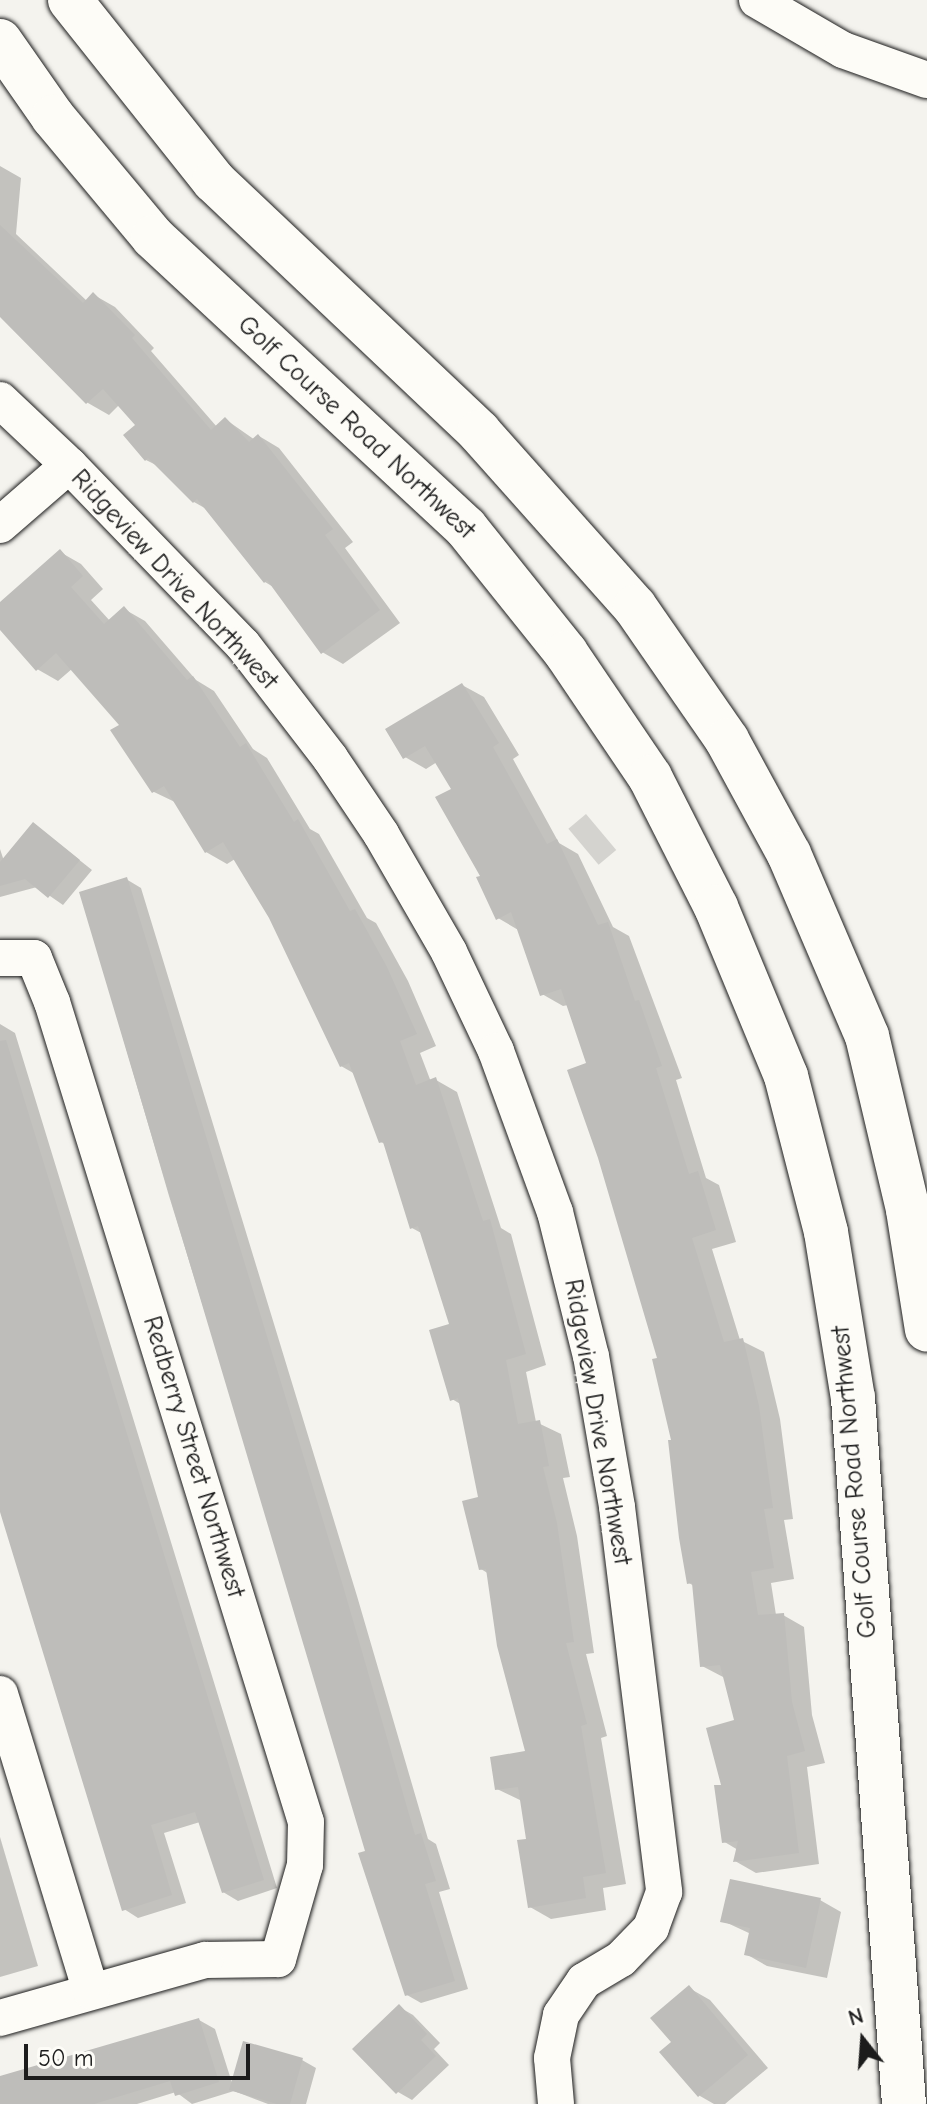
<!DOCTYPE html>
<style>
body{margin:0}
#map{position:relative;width:927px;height:2104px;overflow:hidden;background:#f4f3ee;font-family:"Comic Neue",sans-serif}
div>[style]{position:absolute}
.green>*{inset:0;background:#d4d3cf;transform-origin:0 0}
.shadow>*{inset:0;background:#0003}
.building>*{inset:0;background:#bebdba}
.roads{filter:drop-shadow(0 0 2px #1c1c1c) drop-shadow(0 0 2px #1c1c1c)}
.minor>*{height:36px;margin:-18px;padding:0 18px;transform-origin:18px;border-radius:18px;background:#fdfcf7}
.major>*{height:44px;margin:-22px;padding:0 22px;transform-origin:22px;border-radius:22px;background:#fdfcf7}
span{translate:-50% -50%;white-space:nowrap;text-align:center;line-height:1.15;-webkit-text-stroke:6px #fdfcf7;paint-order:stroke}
.street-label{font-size:26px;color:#1c1c1c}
.north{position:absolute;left:823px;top:2000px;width:80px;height:80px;-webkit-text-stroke:6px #fdfcf7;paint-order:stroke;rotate:343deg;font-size:22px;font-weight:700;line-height:32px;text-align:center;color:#1c1c1c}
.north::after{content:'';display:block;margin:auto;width:28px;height:36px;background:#1c1c1c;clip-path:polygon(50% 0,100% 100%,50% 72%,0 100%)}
.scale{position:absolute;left:24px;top:2044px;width:226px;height:36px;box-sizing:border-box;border:4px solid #1c1c1c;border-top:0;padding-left:10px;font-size:24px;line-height:28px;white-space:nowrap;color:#1c1c1c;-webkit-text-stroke:6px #fdfcf7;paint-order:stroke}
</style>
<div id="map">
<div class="green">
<i style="left:586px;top:814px;width:47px;height:23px;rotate:50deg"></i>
</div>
<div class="shadow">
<i style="clip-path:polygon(0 166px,21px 178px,16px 234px,87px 301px,94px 295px,115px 307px,154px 348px,151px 351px,217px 427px,225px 419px,255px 440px,259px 436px,279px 448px,353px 542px,345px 548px,400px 623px,343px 664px,322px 652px,275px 588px,265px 582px,210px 511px,194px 502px,160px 467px,146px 460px,137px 426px,119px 405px,109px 415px,88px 403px,0 314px)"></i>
<i style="clip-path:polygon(60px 552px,81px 564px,103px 589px,91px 600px,110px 621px,124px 609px,145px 621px,196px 680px,214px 691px,253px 749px,267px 758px,310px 829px,319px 834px,367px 918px,376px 923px,408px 981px,436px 1046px,420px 1053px,431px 1082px,436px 1080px,457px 1092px,501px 1228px,511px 1234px,546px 1365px,526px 1372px,536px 1422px,561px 1434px,570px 1477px,563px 1478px,577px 1536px,594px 1653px,586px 1654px,607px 1736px,601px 1738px,626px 1884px,603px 1888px,606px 1910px,551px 1919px,530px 1907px,528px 1840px,522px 1801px,497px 1789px,527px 1753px,489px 1574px,481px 1569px,480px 1498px,462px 1405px,452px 1399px,451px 1325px,423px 1234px,412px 1228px,385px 1144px,381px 1142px,355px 1074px,341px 1066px,271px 918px,235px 859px,227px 864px,206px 852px,177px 803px,154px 792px,122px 725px,73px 668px,58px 681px,37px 669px,0 627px,0 605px)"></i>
<i style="clip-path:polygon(462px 685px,484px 697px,519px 755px,513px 759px,559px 843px,578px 854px,613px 927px,629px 936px,682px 1078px,676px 1080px,706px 1178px,719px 1185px,736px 1242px,712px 1249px,740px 1340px,764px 1352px,780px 1419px,793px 1519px,784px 1520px,794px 1579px,771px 1583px,776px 1615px,783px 1615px,804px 1627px,812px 1715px,825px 1763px,807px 1767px,819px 1864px,756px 1873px,735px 1861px,738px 1850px,723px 1841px,723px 1786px,737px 1722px,725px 1678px,702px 1666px,694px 1586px,689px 1583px,673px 1442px,659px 1359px,589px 1064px,568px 1005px,563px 1006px,542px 994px,520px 931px,498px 918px,454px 789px,437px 762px,426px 769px,405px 757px)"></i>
<i style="clip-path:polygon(34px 824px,92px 870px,63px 905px,37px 887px,0 897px,0 849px,4px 861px)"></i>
<i style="clip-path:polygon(126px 879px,141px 888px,357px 1596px,428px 1839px,436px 1844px,450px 1889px,439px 1892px,468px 1989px,421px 2003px,407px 1995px,298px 1613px,169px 1196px,81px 893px)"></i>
<i style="clip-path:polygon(0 1024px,15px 1033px,277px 1888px,238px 1901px,223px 1892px,200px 1822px,164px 1833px,186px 1903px,138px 1918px,124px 1909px,0 1505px)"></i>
<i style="clip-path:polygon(0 1837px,38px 1966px,0 1977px)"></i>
<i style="clip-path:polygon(820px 1900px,841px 1912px,827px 1978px,767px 1966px,746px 1954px,751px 1934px,723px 1921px)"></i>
<i style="clip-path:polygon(689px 1988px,710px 2000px,768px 2068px,725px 2104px,714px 2104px,700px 2096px,662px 2052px,674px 2042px)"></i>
<i style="clip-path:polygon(399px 2007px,413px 2015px,440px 2043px,434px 2049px,449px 2065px,412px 2100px,398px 2092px)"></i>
<i style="clip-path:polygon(199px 2020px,215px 2029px,233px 2086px,302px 2060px,316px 2068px,306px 2104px,268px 2104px,234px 2091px,192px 2104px,176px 2092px,137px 2104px,0 2104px,0 2079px)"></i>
</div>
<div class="building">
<i style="clip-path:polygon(0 225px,83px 303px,93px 292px,135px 335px,132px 338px,211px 430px,225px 417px,249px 442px,258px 434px,333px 529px,325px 535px,380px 610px,321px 654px,267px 580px,264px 583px,197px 499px,193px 503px,148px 458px,145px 461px,123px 435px,135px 425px,103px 389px,86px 404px,0 317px)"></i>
<i style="clip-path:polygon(60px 549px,83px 576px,71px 587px,104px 624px,124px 606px,187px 680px,193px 676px,240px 747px,246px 743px,294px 822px,298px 819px,350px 911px,355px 909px,387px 967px,417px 1034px,400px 1041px,416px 1085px,436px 1077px,483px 1221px,490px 1219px,526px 1354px,506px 1360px,518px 1424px,540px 1420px,549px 1466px,543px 1467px,557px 1523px,574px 1642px,566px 1643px,587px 1724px,581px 1726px,606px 1873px,583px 1877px,586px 1898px,528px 1908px,517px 1840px,526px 1839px,518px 1787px,495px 1790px,490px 1757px,525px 1751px,497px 1646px,486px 1569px,479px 1570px,462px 1501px,478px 1497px,458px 1398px,450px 1401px,429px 1330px,449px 1324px,418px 1226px,410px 1229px,383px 1142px,379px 1143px,349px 1063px,340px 1067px,269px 918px,223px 842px,205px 853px,164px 786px,152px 793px,110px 730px,119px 725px,56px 653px,36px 671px,0 630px,0 602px)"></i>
<i style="clip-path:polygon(462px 683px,499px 743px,493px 747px,547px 844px,557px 839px,598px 925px,608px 922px,635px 1001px,639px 1000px,662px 1066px,656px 1068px,689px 1174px,698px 1171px,716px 1230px,692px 1238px,724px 1342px,743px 1338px,759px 1406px,773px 1508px,764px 1509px,774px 1568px,751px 1572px,758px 1615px,784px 1613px,792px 1702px,805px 1751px,787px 1756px,799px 1853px,733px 1862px,738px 1841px,722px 1843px,714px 1785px,721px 1785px,706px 1728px,734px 1720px,720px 1665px,700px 1667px,692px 1583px,687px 1584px,679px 1538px,668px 1440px,671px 1440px,652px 1359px,657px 1358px,598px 1158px,567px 1070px,586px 1063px,561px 989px,540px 996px,511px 912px,496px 920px,476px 877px,480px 876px,435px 797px,451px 789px,425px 746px,403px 759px,385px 729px)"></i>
<i style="clip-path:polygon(33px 822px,80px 860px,48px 898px,25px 879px,0 886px,0 862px)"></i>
<i style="clip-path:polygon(127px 877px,343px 1586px,415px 1835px,421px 1833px,436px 1881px,425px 1884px,455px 1981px,405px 1996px,358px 1853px,365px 1851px,79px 892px)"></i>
<i style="clip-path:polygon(6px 1040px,264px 1880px,222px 1893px,195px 1812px,151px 1825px,172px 1895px,122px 1911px,0 1512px,0 1041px)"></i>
<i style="clip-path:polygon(730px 1879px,821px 1898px,806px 1968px,744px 1955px,750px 1928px,720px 1922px)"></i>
<i style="clip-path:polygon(689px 1985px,748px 2055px,698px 2097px,659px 2052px,671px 2042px,650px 2018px)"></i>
<i style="clip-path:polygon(399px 2004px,427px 2034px,421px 2040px,436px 2056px,396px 2094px,352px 2049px)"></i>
<i style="clip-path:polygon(199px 2018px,219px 2082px,175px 2096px,170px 2081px,94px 2104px,0 2104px,0 2076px)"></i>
<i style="clip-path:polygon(243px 2041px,303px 2058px,290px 2104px,277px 2104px,229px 2090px)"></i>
</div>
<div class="roads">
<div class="minor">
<i style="left:757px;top:0;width:99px;rotate:30.2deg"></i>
<i style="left:843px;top:50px;width:89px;rotate:19.7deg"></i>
<i style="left:0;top:400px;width:95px;rotate:43.3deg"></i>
<i style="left:69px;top:465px;width:250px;rotate:46deg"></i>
<i style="left:243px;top:645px;width:143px;rotate:52.4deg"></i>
<i style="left:330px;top:758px;width:92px;rotate:56.1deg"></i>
<i style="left:381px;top:834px;width:136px;rotate:60deg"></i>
<i style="left:449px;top:952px;width:110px;rotate:64.6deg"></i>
<i style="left:496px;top:1051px;width:171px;rotate:69.9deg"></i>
<i style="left:555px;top:1212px;width:148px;rotate:76deg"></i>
<i style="left:591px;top:1356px;width:153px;rotate:80.2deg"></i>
<i style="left:617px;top:1507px;width:388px;rotate:83deg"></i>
<i style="left:664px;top:1892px;width:38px;rotate:110deg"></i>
<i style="left:651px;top:1928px;width:43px;rotate:134.1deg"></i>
<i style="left:621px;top:1959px;width:43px;rotate:149.3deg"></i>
<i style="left:584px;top:1981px;width:41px;rotate:124.1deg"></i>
<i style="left:561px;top:2015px;width:44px;rotate:101.8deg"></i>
<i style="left:552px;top:2058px;width:46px;rotate:85deg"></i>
<i style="left:0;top:525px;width:91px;rotate:-41deg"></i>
<i style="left:0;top:958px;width:34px"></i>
<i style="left:34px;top:958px;width:48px;rotate:67.8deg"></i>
<i style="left:52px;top:1002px;width:858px;rotate:72.79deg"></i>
<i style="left:306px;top:1822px;width:43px;rotate:91.3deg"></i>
<i style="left:305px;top:1865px;width:98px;rotate:106deg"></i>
<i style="left:278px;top:1959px;width:73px;rotate:179.2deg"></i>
<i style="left:205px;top:1960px;width:213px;rotate:164.2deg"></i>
<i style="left:0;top:1694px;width:311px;rotate:73deg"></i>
</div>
<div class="major">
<i style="left:70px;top:0;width:231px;rotate:51.5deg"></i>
<i style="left:214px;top:181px;width:365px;rotate:43.4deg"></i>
<i style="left:479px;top:432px;width:234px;rotate:48.3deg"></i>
<i style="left:635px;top:607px;width:162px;rotate:55.3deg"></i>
<i style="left:727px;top:740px;width:130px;rotate:61.5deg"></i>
<i style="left:789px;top:854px;width:198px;rotate:66.8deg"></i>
<i style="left:867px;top:1036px;width:179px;rotate:76.7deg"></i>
<i style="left:908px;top:1210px;width:121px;rotate:81deg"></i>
<i style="left:0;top:41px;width:93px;rotate:55.1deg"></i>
<i style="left:53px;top:117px;width:156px;rotate:50.2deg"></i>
<i style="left:153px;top:237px;width:427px;rotate:42.9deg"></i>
<i style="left:466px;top:528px;width:160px;rotate:51.3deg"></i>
<i style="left:566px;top:653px;width:150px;rotate:55.9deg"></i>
<i style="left:650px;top:777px;width:146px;rotate:63.1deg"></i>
<i style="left:716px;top:907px;width:183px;rotate:67.5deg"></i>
<i style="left:786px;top:1076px;width:161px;rotate:75.6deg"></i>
<i style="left:826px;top:1232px;width:168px;rotate:80.8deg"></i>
<i style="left:853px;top:1398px;width:708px;rotate:85.87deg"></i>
</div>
</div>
<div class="street-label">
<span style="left:356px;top:428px;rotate:43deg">Golf Course Road Northwest</span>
<span style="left:174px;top:580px;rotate:47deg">Ridgeview Drive Northwest</span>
<span style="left:597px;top:1422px;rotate:80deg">Ridgeview Drive Northwest</span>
<span style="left:193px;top:1457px;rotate:73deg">Redberry Street Northwest</span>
<span style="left:855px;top:1482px;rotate:-95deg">Golf Course Road Northwest</span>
</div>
<div class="north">N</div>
<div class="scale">50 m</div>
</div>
